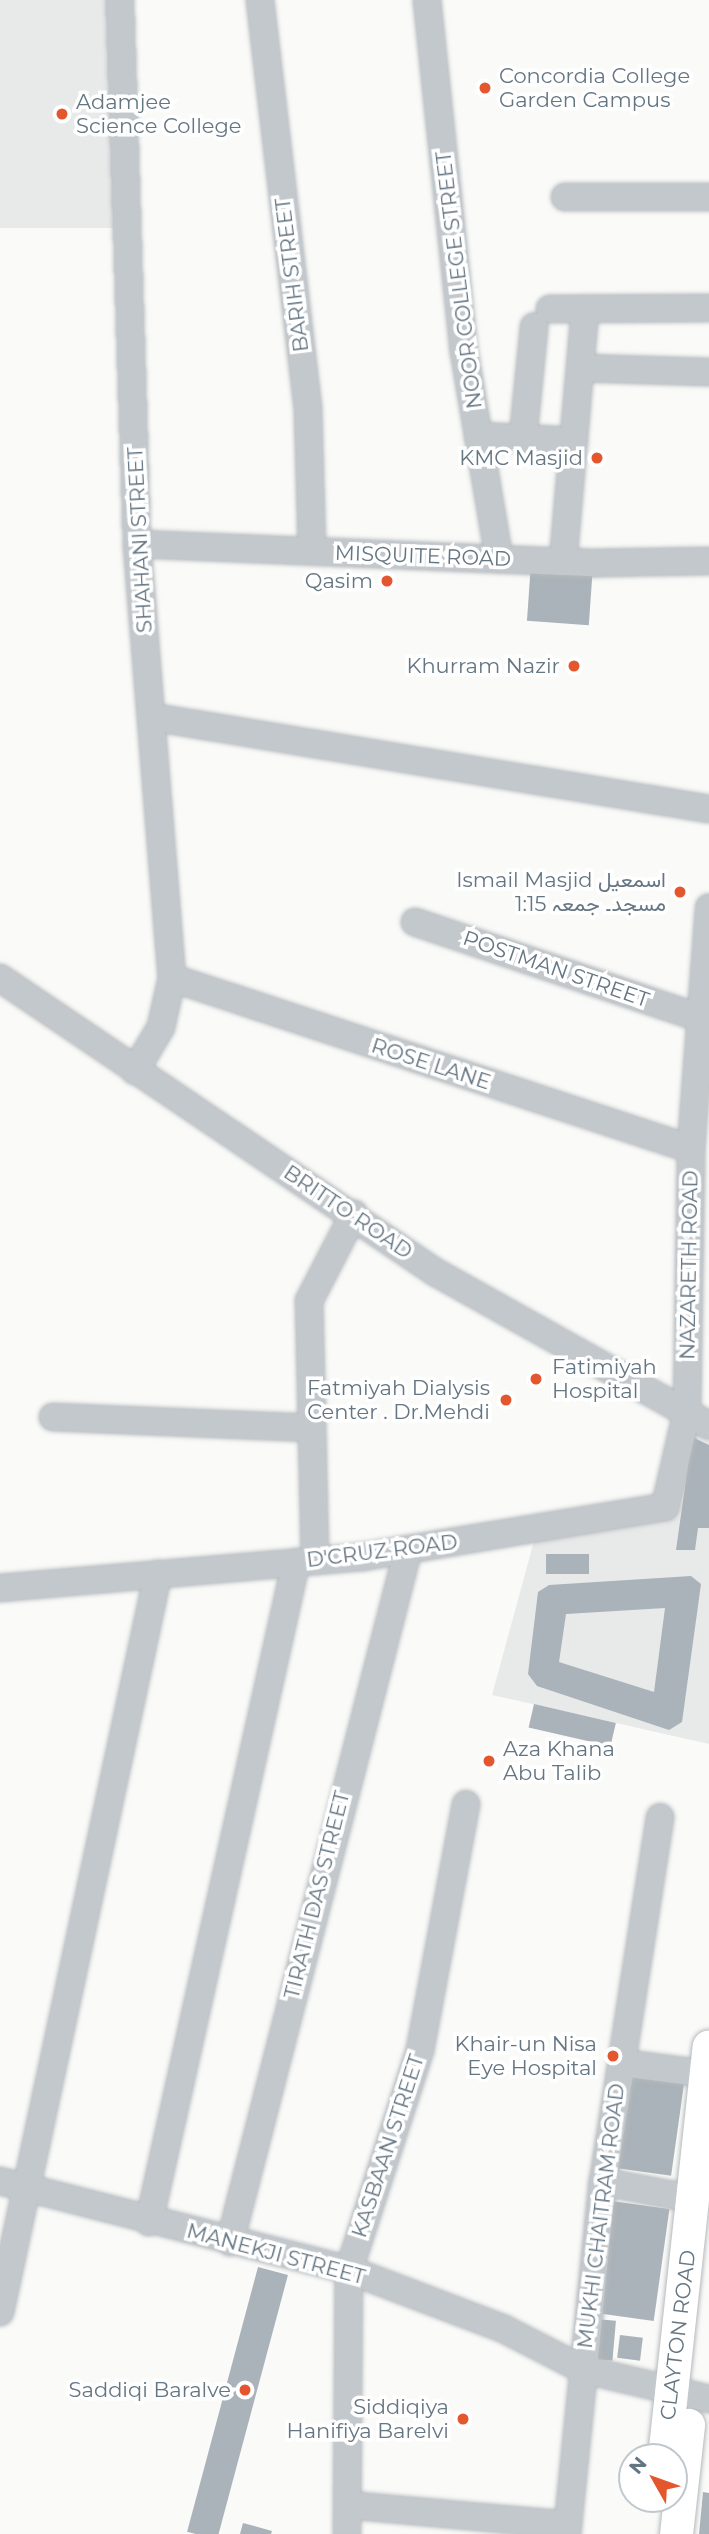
<!DOCTYPE html>
<meta charset="utf-8">
<style>
body{margin:0}
#map{position:relative;width:709px;height:2534px;overflow:hidden;background:#fafaf8;font-family:Montserrat,Vazirmatn,sans-serif}
div>[style]{position:absolute}
.built>*{inset:0;background:#e8e9e9;transform-origin:0 0}
.building>*{inset:0;background:#aab3b9;transform-origin:0 0}
.roads{filter:drop-shadow(0 0 2px #b5babe) drop-shadow(0 0 2px #b5babe)}
.minor>*{height:26px;margin:-13px;padding:0 13px;transform-origin:13px;border-radius:13px;background:#c3c8cc}
.major>*{height:33px;margin:-16.5px;padding:0 16.5px;transform-origin:16.5px;border-radius:16.5px;background:#fff}
.dots>*{width:19px;height:19px;translate:-50% -50%;box-sizing:border-box;border:4px solid #fff;border-radius:50%}
span{translate:-50% -50%;white-space:nowrap;text-align:center;line-height:1.15;-webkit-text-stroke:7px #fff;paint-order:stroke}
.poi-label{font-size:21px;color:#657683}
.left{translate:0 -50%;text-align:left}
.right{translate:-100% -50%;text-align:right}
.street-label{font-size:21px;color:#657683}
.north{position:absolute;left:618px;top:2443px;width:70px;height:70px;box-sizing:border-box;background:#fff;border:2px solid #c1c8cd;border-radius:50%;rotate:310deg;font-size:19px;font-weight:700;line-height:28px;text-align:center;color:#657683}
.north::after{content:'';display:block;margin:auto;width:24px;height:32px;background:#e4572e;clip-path:polygon(50% 0,100% 100%,50% 72%,0 100%)}
</style>
<div id="map">
<div class="built">
<i style="left:0;top:0;width:120px;height:228px"></i>
<i style="clip-path:polygon(687px 1413px,709px 1426px,709px 1744px,492px 1695px,537px 1530px,665px 1507px)"></i>
</div>
<div class="building">
<i style="left:531px;top:563px;width:62px;height:58px;rotate:4deg"></i>
<i style="clip-path:polygon(692px 1437px,709px 1445px,709px 1528px,698px 1528px,695px 1550px,676px 1550px)"></i>
<i style="left:589px;top:1554px;width:20px;height:43px;rotate:90deg"></i>
<i style="clip-path:polygon(evenodd,691px 1576px,701px 1584px,682px 1722px,669px 1730px,537px 1686px,528px 1674px,538px 1592px,549px 1585px,691px 1576px,665px 1608px,654px 1692px,559px 1662px,566px 1614px,665px 1608px)"></i>
<i style="left:534px;top:1704px;width:84px;height:24px;rotate:13deg"></i>
<i style="left:629px;top:2073px;width:56px;height:96px;rotate:8deg"></i>
<i style="left:612px;top:2201px;width:58px;height:113px;rotate:8deg"></i>
<i style="left:258px;top:2267px;width:31px;height:274px;rotate:15deg"></i>
<i style="left:595px;top:2319px;width:21px;height:40px;rotate:5deg"></i>
<i style="left:620px;top:2335px;width:23px;height:23px;rotate:7deg"></i>
<i style="clip-path:polygon(703px 2492px,709px 2493px,709px 2534px,699px 2534px)"></i>
<i style="clip-path:polygon(243px 2523px,272px 2531px,271px 2534px,240px 2534px)"></i>
</div>
<div class="roads">
<div class="minor">
<i style="left:120px;top:0;width:544px;rotate:88.21deg"></i>
<i style="left:137px;top:544px;width:435px;rotate:85.4deg"></i>
<i style="left:172px;top:978px;width:50px;rotate:102.7deg"></i>
<i style="left:161px;top:1027px;width:51px;rotate:120.6deg"></i>
<i style="left:260px;top:0;width:412px;rotate:83.3deg"></i>
<i style="left:308px;top:409px;width:142px;rotate:88.4deg"></i>
<i style="left:427px;top:0;width:353px;rotate:84deg"></i>
<i style="left:464px;top:351px;width:211px;rotate:80.4deg"></i>
<i style="left:565px;top:197px;width:144px"></i>
<i style="left:550px;top:309px;width:159px;rotate:-0.4deg"></i>
<i style="left:580px;top:368px;width:129px;rotate:1.8deg"></i>
<i style="left:478px;top:436px;width:96px;rotate:3deg"></i>
<i style="left:523px;top:438px;width:112px;rotate:-84.3deg"></i>
<i style="left:137px;top:544px;width:459px;rotate:2.4deg"></i>
<i style="left:596px;top:563px;width:113px;rotate:-1deg"></i>
<i style="left:563px;top:562px;width:254px;rotate:-85deg"></i>
<i style="left:152px;top:717px;width:565px;rotate:9.38deg"></i>
<i style="left:415px;top:922px;width:299px;rotate:18.6deg"></i>
<i style="left:0;top:978px;width:525px;rotate:34.05deg"></i>
<i style="left:435px;top:1272px;width:314px;rotate:29.2deg"></i>
<i style="left:172px;top:978px;width:546px;rotate:18.24deg"></i>
<i style="left:53px;top:1417px;width:259px;rotate:2.4deg"></i>
<i style="left:315px;top:1561px;width:260px;rotate:-91.3deg"></i>
<i style="left:309px;top:1301px;width:98px;rotate:-62.7deg"></i>
<i style="left:0;top:1588px;width:363px;rotate:-4.9deg"></i>
<i style="left:362px;top:1557px;width:307px;rotate:-9.4deg"></i>
<i style="left:665px;top:1507px;width:98px;rotate:-77deg"></i>
<i style="left:687px;top:1412px;width:263px;rotate:-89.1deg"></i>
<i style="left:691px;top:1149px;width:242px;rotate:-85.7deg"></i>
<i style="left:622px;top:2063px;width:84px;rotate:7.5deg"></i>
<i style="left:0;top:2181px;width:360px;rotate:14.3deg"></i>
<i style="left:349px;top:2270px;width:166px;rotate:20.8deg"></i>
<i style="left:504px;top:2329px;width:88px;rotate:27.1deg"></i>
<i style="left:582px;top:2369px;width:130px;rotate:13.3deg"></i>
<i style="left:603px;top:2182px;width:94px;rotate:10.5deg"></i>
<i style="left:149px;top:2222px;width:676px;rotate:-77.44deg"></i>
<i style="left:230px;top:2242px;width:715px;rotate:-75.57deg"></i>
<i style="left:0;top:2312px;width:755px;rotate:-77.92deg"></i>
<i style="left:348px;top:2505px;width:221px;rotate:5.2deg"></i>
<i style="left:347px;top:2534px;width:264px;rotate:-89.6deg"></i>
<i style="left:349px;top:2270px;width:231px;rotate:-72.1deg"></i>
<i style="left:420px;top:2050px;width:250px;rotate:-79.4deg"></i>
<i style="left:567px;top:2534px;width:354px;rotate:-84.2deg"></i>
<i style="left:603px;top:2182px;width:369px;rotate:-81.1deg"></i>
</div>
<div class="major">
<i style="left:664px;top:2457px;width:413px;rotate:-83.8deg"></i>
<i style="left:676px;top:2534px;width:110px;rotate:-83.7deg"></i>
</div>
</div>
<div class="dots">
<i style="left:485px;top:88px;background:#e4572e"></i>
<i style="left:62px;top:114px;background:#e4572e"></i>
<i style="left:597px;top:458px;background:#e4572e"></i>
<i style="left:387px;top:581px;background:#e4572e"></i>
<i style="left:574px;top:666px;background:#e4572e"></i>
<i style="left:680px;top:892px;background:#e4572e"></i>
<i style="left:536px;top:1379px;background:#e4572e"></i>
<i style="left:506px;top:1400px;background:#e4572e"></i>
<i style="left:489px;top:1761px;background:#e4572e"></i>
<i style="left:613px;top:2056px;background:#e4572e"></i>
<i style="left:245px;top:2390px;background:#e4572e"></i>
<i style="left:463px;top:2419px;background:#e4572e"></i>
</div>
<div class="poi-label">
<span class="left" style="left:499px;top:88px">Concordia College<br>Garden Campus</span>
<span class="left" style="left:76px;top:114px">Adamjee<br>Science College</span>
<span class="right" style="left:583px;top:458px">KMC Masjid</span>
<span class="right" style="left:373px;top:581px">Qasim</span>
<span class="right" style="left:560px;top:666px">Khurram Nazir</span>
<span class="right" style="left:666px;top:892px">Ismail Masjid اسمعیل<br>مسجد۔ جمعہ 1:15</span>
<span class="left" style="left:552px;top:1379px">Fatimiyah<br>Hospital</span>
<span class="right" style="left:490px;top:1400px">Fatmiyah Dialysis<br>Center . Dr.Mehdi</span>
<span class="left" style="left:503px;top:1761px">Aza Khana<br>Abu Talib</span>
<span class="right" style="left:597px;top:2056px">Khair-un Nisa<br>Eye Hospital</span>
<span class="right" style="left:231px;top:2390px">Saddiqi Baralve</span>
<span class="right" style="left:449px;top:2419px">Siddiqiya<br>Hanifiya Barelvi</span>
</div>
<div class="street-label">
<span style="left:292px;top:275px;rotate:-97deg">BARIH STREET</span>
<span style="left:459px;top:280px;rotate:-97deg">NOOR COLLEGE STREET</span>
<span style="left:140px;top:540px;rotate:-93deg">SHAHANI STREET</span>
<span style="left:423px;top:556px;rotate:2deg">MISQUITE ROAD</span>
<span style="left:556px;top:969px;rotate:19deg">POSTMAN STREET</span>
<span style="left:431px;top:1064px;rotate:18deg">ROSE LANE</span>
<span style="left:348px;top:1212px;rotate:34deg">BRITTO ROAD</span>
<span style="left:689px;top:1265px;rotate:-89deg">NAZARETH ROAD</span>
<span style="left:382px;top:1551px;rotate:-7deg">D'CRUZ ROAD</span>
<span style="left:317px;top:1895px;rotate:-76deg">TIRATH DAS STREET</span>
<span style="left:388px;top:2146px;rotate:-72deg">KASBAAN STREET</span>
<span style="left:601px;top:2216px;rotate:-83deg">MUKHI CHAITRAM ROAD</span>
<span style="left:276px;top:2254px;rotate:15deg">MANEKJI STREET</span>
<span style="left:678px;top:2335px;rotate:-83deg">CLAYTON ROAD</span>
</div>
<div class="north">N</div>
</div>
